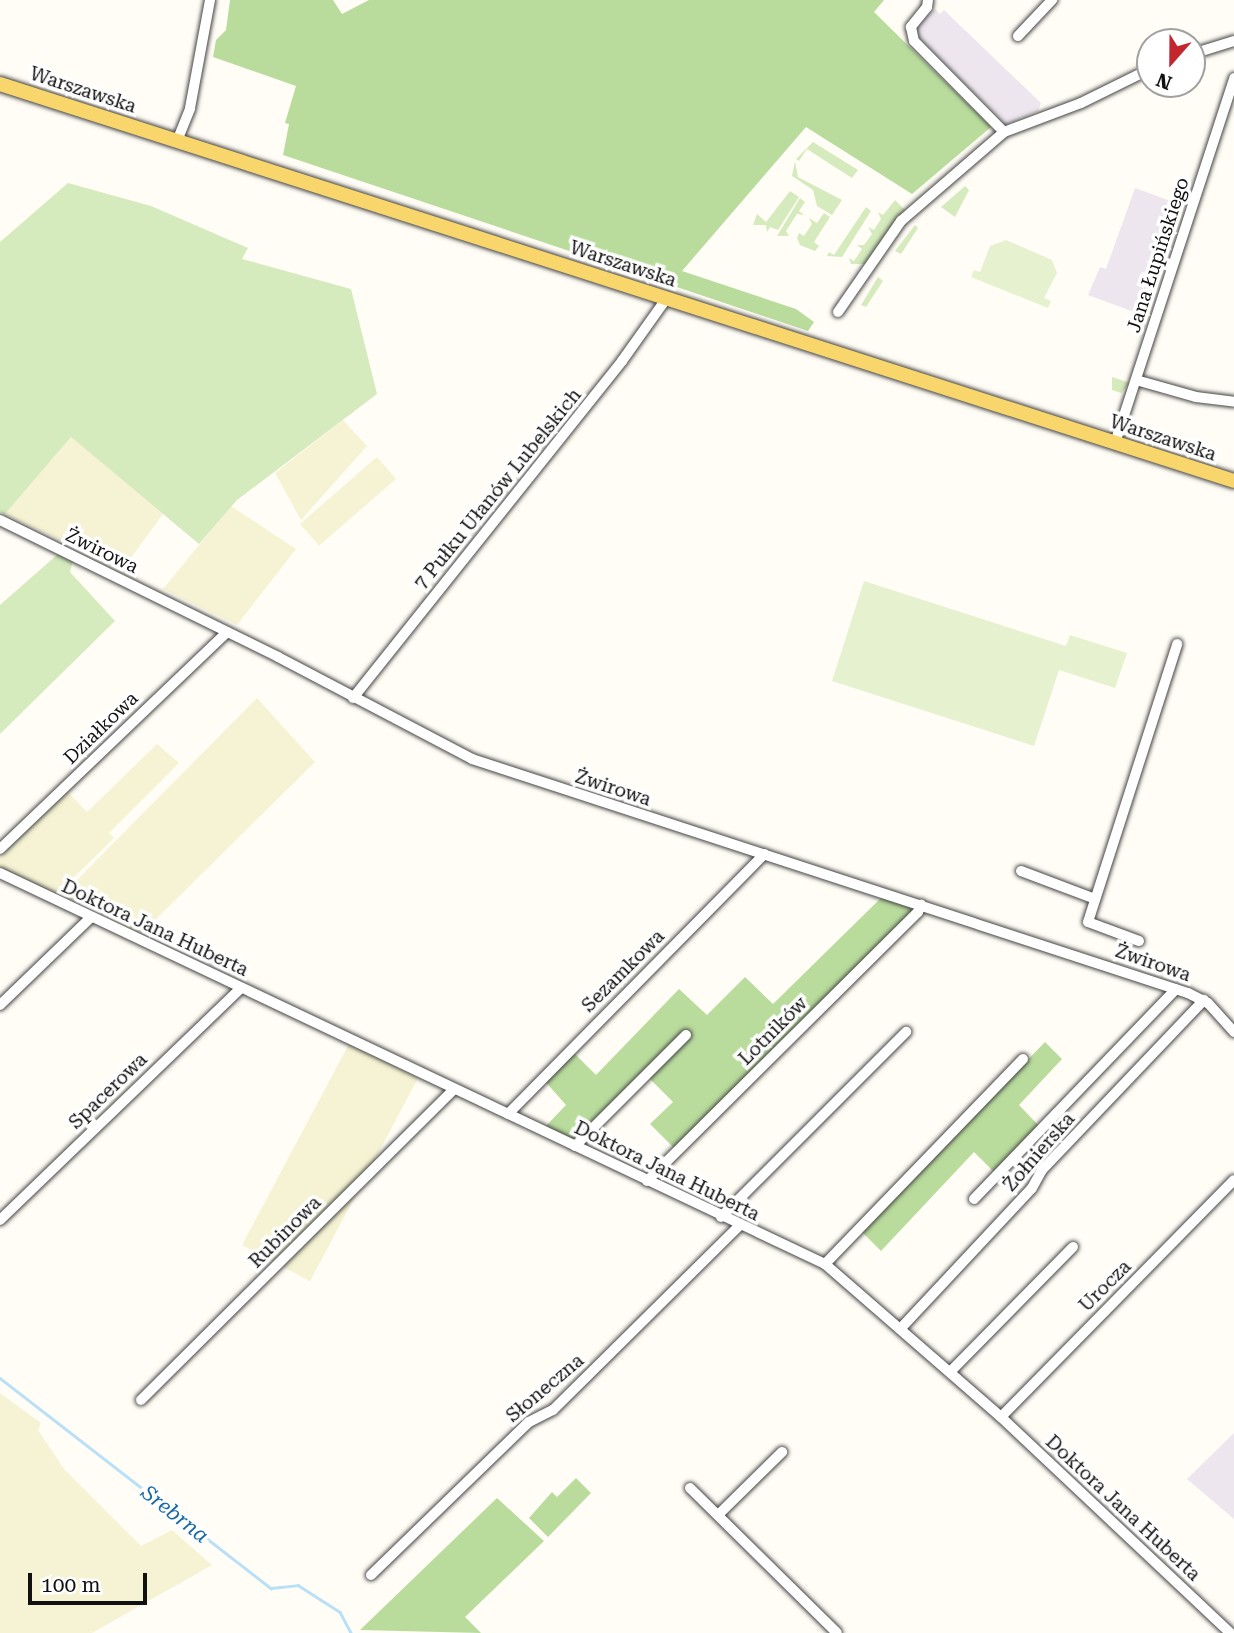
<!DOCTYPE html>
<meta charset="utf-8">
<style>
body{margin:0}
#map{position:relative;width:1234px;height:1633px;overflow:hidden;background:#fffdf5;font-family:"Roboto Serif",serif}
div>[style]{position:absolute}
.industrial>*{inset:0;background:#eee6ef}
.farmland>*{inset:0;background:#f6f3d4;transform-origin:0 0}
.green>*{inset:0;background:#d5ebbd}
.forest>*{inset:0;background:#b9dc9c}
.pitch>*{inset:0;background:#e6f2cf}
.stream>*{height:2.5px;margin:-1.25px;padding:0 1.25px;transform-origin:1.25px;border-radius:1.25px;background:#b9e0f7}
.roads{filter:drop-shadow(0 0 2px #444) drop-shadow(0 0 2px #444)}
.street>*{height:10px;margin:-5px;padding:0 5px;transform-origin:5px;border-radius:5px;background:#fff}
.primary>*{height:14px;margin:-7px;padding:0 7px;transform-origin:7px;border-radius:7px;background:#f9d66b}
span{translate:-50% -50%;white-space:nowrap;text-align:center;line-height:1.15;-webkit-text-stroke:7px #fff;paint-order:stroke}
.street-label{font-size:19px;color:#111}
.water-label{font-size:21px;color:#1768a6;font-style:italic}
.north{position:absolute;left:1136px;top:28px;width:70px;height:70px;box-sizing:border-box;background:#fff;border:2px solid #a0a0a0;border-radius:50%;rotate:201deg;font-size:19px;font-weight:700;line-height:28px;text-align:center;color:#111}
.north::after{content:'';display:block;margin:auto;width:24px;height:32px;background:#c4262e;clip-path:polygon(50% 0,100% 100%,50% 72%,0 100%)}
.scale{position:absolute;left:28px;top:1573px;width:119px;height:32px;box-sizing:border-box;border:4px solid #111;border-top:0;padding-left:9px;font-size:21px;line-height:24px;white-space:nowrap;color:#111;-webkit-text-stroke:5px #fff;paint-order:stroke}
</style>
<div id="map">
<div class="industrial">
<i style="clip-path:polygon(935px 9px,940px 14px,944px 10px,1041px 103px,1038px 111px,1006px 124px,913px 31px)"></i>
<i style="clip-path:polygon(1135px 188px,1184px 206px,1145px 316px,1088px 295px,1100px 267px,1106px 269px)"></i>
<i style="clip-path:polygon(1234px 1433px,1234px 1519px,1187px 1479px)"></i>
</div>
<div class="farmland">
<i style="clip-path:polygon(343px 420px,367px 446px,301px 520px,275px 473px)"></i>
<i style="clip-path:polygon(71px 437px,163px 514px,122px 570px,5px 514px)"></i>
<i style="left:377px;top:457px;width:29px;height:102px;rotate:49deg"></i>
<i style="clip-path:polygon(231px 506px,296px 549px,237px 625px,163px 589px)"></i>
<i style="clip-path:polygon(257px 698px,315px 762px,142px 933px,62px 895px)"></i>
<i style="clip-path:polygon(157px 744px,179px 763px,109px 833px,114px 838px,57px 894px,0 868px,0 857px,67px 791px,87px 812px)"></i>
<i style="left:350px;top:1042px;width:77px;height:230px;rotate:28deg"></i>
<i style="clip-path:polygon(0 1393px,41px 1423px,38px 1430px,64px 1469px,141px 1546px,172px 1530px,212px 1565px,92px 1633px,0 1633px)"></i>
</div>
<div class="green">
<i style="clip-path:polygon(813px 142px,858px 170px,852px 178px,807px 149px,799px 161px,796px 159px)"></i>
<i style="clip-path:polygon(795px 161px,798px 177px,842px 200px,832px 215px,817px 206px,813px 190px,792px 176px)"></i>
<i style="clip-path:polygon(68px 183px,151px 206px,248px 248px,242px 259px,351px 289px,377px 394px,237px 500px,199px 544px,71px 437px,5px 514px,0 512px,0 242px)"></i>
<i style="clip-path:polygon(965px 186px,969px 190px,955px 217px,941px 207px)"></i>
<i style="clip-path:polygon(790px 191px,799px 197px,778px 230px,770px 227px,767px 232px,766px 225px,753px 225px,757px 214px,766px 222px)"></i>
<i style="clip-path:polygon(800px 198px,805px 202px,799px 211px,804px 215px,797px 214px,786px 231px,789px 236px,777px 236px)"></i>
<i style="clip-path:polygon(895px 200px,906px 211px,868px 264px,851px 264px,849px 258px,854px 261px,862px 249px,857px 245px,864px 245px,872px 234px,868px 227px,874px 230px,881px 219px,878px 212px,883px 215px)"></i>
<i style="clip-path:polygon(866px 207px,871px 211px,842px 257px,827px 256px,829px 252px,834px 255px)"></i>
<i style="clip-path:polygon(824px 213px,830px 217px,814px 242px,819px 246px,815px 251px,800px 245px,797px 238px,799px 233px,804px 236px,812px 224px,809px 218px,817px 223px)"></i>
<i style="clip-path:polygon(915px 225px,918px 228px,901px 254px,895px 251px)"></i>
<i style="clip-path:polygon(878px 277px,883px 281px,866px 307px,861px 305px)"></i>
<i style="clip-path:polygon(1112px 377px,1130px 383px,1121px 393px,1112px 390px)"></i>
<i style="clip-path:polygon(58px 554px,73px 561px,70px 572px,115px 621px,0 734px,0 605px)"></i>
</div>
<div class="forest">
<i style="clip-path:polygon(230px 0,333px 0,342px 14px,369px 0,884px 0,874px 12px,991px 127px,912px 194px,806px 127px,682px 271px,796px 309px,814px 322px,808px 331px,283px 155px,289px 124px,285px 123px,296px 86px,213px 57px,216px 40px,226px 30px)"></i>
<i style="clip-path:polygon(882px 897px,910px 907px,912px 913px,674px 1148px,650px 1124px,673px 1102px,649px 1078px,691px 1037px,685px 1030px,576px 1137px,570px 1139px,544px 1128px,566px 1105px,543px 1079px,572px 1051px,596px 1075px,679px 989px,707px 1015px,745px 977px,773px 1004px)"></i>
<i style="clip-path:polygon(1045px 1042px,1062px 1059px,1019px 1105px,1040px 1127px,996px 1174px,974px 1152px,881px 1251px,862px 1232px)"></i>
<i style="clip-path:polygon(576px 1478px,591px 1493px,548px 1537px,529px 1518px,552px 1492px,557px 1497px)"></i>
<i style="clip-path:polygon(497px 1498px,544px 1541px,465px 1617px,481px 1633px,360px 1630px)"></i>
</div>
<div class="pitch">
<i style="clip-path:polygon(1006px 240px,1052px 260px,1057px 273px,1044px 298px,1051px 301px,1048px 308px,971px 277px,974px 270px,980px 272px,990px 246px)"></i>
<i style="clip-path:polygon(864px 581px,1066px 646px,1070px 635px,1127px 653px,1115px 688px,1059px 670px,1034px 746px,832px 681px)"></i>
</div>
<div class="stream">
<i style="left:0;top:1378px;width:343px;rotate:37.8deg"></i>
<i style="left:271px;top:1588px;width:27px;rotate:-6deg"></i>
<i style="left:298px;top:1585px;width:50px;rotate:32.7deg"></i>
<i style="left:340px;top:1612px;width:24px;rotate:62deg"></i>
</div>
<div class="roads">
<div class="street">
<i style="left:928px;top:0;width:7px;rotate:98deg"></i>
<i style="left:927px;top:7px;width:26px;rotate:129deg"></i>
<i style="left:911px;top:27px;width:14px;rotate:78deg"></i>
<i style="left:914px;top:41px;width:128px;rotate:45.3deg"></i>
<i style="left:1018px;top:36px;width:50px;rotate:-46.6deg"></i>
<i style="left:1192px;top:54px;width:44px;rotate:-17.2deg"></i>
<i style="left:177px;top:141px;width:35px;rotate:-68deg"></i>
<i style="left:190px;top:108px;width:110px;rotate:-79.5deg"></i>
<i style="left:838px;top:312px;width:111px;rotate:-55.3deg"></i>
<i style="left:901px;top:221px;width:136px;rotate:-40.8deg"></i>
<i style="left:1004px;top:132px;width:82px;rotate:-20.6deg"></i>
<i style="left:1081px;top:103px;width:77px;rotate:-26.2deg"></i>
<i style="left:1136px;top:380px;width:62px;rotate:15.8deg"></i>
<i style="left:1196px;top:397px;width:38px;rotate:7deg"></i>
<i style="left:1115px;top:443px;width:384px;rotate:-71.9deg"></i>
<i style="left:0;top:520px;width:310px;rotate:26.2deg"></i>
<i style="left:278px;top:657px;width:219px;rotate:27.7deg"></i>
<i style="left:472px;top:759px;width:753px;rotate:18.1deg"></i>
<i style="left:1188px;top:993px;width:22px;rotate:27deg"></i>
<i style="left:1208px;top:1003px;width:39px;rotate:48deg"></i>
<i style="left:353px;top:698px;width:431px;rotate:-51.4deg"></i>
<i style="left:622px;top:361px;width:76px;rotate:-54.6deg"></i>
<i style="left:0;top:849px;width:314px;rotate:-43.7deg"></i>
<i style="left:1021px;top:871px;width:79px;rotate:20.7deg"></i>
<i style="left:0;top:873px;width:913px;rotate:25.36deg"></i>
<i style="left:825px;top:1264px;width:233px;rotate:41deg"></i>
<i style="left:1001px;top:1417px;width:315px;rotate:43.3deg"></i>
<i style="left:1139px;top:941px;width:54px;rotate:-159.6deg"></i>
<i style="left:1088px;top:922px;width:292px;rotate:-72.2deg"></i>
<i style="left:0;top:1005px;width:127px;rotate:-44deg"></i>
<i style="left:508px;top:1114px;width:365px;rotate:-45.4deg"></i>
<i style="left:575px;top:1146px;width:157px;rotate:-45deg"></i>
<i style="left:647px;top:1181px;width:382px;rotate:-44.8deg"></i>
<i style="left:918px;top:912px;width:8px;rotate:-67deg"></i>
<i style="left:974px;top:1199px;width:291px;rotate:-46.1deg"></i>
<i style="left:721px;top:1217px;width:262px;rotate:-45deg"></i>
<i style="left:0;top:1220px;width:335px;rotate:-43.9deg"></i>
<i style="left:825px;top:1264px;width:285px;rotate:-46deg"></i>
<i style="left:902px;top:1327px;width:190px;rotate:-46.9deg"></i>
<i style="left:1032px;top:1188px;width:21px;rotate:-61deg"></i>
<i style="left:1042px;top:1170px;width:235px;rotate:-46.4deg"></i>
<i style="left:951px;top:1371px;width:174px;rotate:-45.5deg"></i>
<i style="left:141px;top:1400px;width:441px;rotate:-44.8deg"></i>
<i style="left:1001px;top:1417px;width:332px;rotate:-45.5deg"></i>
<i style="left:690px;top:1488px;width:206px;rotate:44.6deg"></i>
<i style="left:718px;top:1515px;width:90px;rotate:-44.5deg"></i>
<i style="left:371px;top:1575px;width:220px;rotate:-44.1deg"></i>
<i style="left:529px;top:1422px;width:27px;rotate:-27deg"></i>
<i style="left:553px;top:1410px;width:262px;rotate:-44.7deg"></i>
</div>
<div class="primary">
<i style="left:0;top:84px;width:1296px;rotate:17.83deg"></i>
</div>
</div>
<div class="street-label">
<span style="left:83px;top:90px;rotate:18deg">Warszawska</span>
<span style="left:1158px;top:255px;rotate:-72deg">Jana Łupińskiego</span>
<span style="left:623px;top:264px;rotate:18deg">Warszawska</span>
<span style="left:1163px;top:438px;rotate:18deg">Warszawska</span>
<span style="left:498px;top:489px;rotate:-51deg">7 Pułku Ułanów Lubelskich</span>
<span style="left:102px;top:551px;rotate:26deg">Żwirowa</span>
<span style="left:101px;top:728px;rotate:-44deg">Działkowa</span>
<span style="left:613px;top:788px;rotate:18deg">Żwirowa</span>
<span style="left:155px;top:928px;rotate:25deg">Doktora Jana Huberta</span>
<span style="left:1153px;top:963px;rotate:19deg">Żwirowa</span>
<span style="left:623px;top:971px;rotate:-45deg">Sezamkowa</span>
<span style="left:773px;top:1031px;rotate:-45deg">Lotników</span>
<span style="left:108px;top:1091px;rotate:-44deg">Spacerowa</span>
<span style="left:1039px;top:1152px;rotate:-49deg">Żołnierska</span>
<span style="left:667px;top:1171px;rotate:26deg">Doktora Jana Huberta</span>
<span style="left:285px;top:1232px;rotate:-45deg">Rubinowa</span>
<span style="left:1105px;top:1286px;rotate:-45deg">Urocza</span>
<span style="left:545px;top:1388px;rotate:-40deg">Słoneczna</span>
<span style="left:1123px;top:1508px;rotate:43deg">Doktora Jana Huberta</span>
</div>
<div class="water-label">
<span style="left:175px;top:1514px;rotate:38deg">Srebrna</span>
</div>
<div class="north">N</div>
<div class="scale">100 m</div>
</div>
